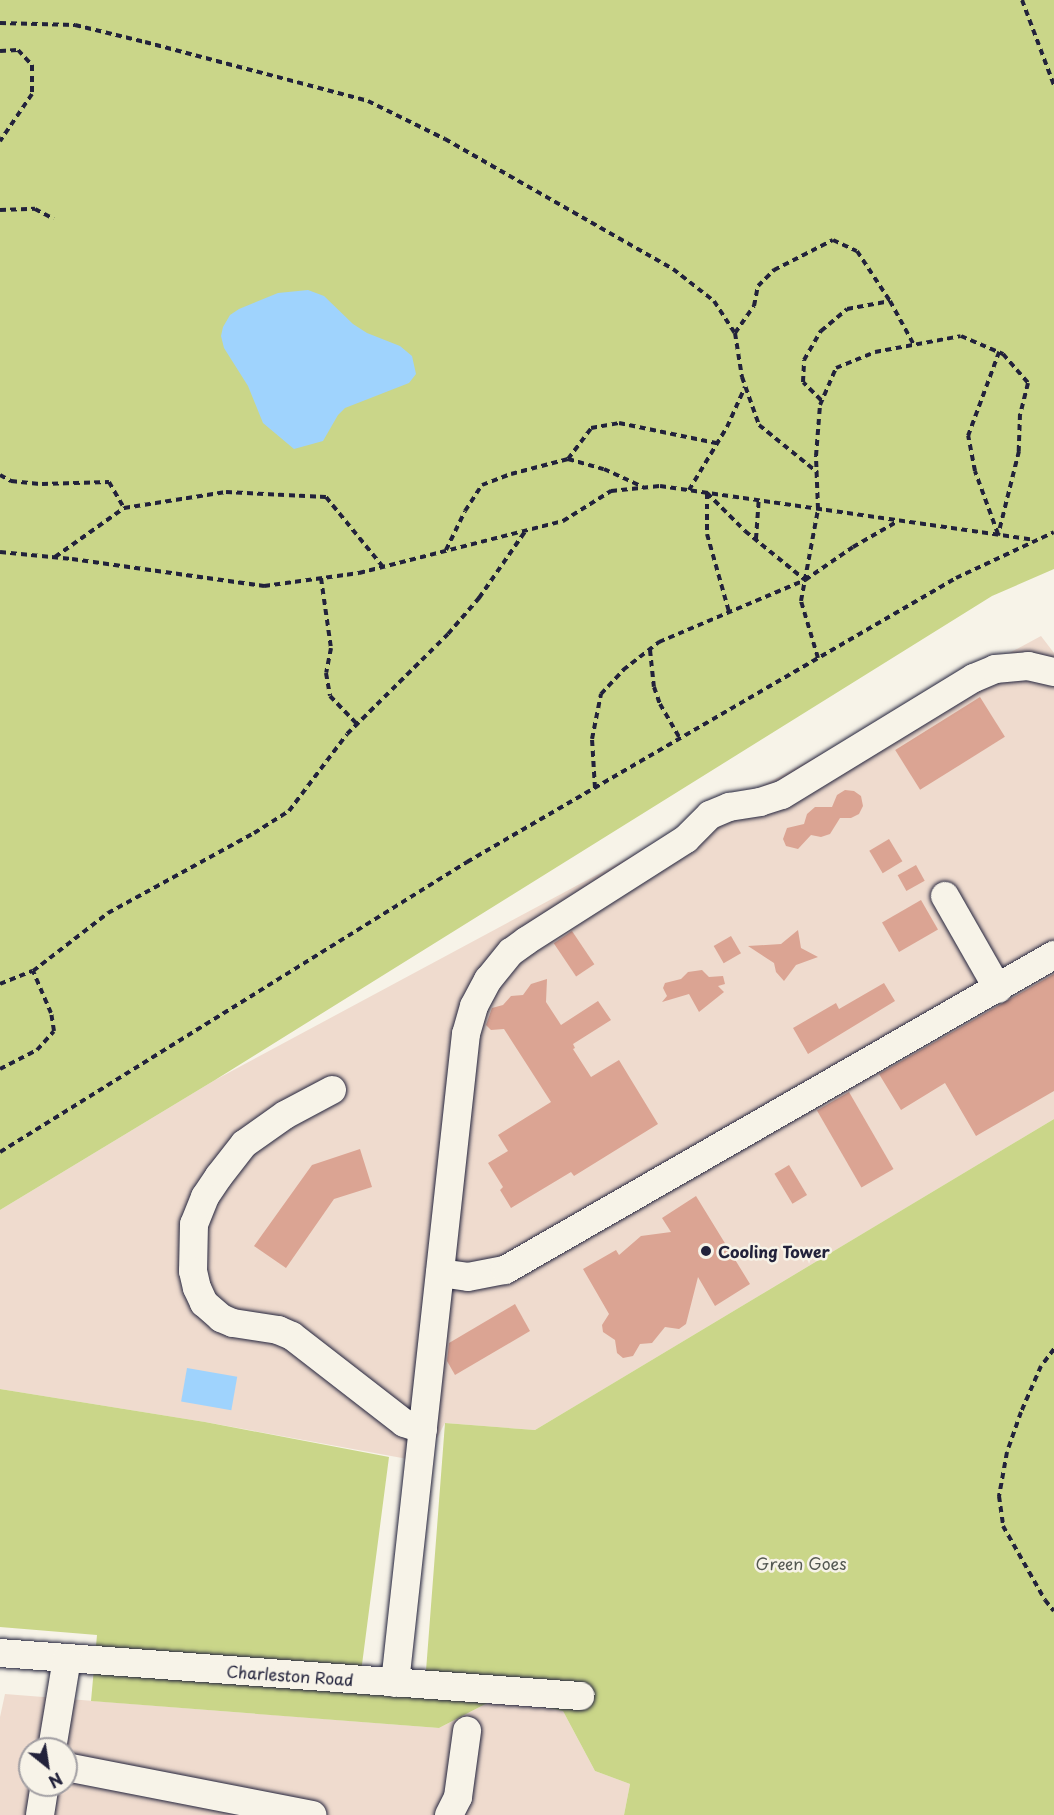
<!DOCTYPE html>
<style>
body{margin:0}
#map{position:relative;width:1054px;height:1815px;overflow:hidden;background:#f7f3e8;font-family:"Playpen Sans",sans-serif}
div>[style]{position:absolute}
.built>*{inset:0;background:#efdbce}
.green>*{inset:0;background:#cad689}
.water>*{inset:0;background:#9fd3fd;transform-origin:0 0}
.building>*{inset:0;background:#dba493;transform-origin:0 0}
.path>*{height:4px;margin-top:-2px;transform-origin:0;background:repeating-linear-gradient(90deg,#22223b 0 6px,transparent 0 10.5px)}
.roads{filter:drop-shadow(0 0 2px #22223b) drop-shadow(0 0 2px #22223b)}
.minor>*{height:28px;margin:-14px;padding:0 14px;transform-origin:14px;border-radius:14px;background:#f7f3e8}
.dots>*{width:16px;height:16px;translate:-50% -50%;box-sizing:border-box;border:3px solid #f7f3e8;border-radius:50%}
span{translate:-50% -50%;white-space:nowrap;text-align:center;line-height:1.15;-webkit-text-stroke:5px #f7f3e8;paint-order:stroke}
.poi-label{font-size:16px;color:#22223b;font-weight:700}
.left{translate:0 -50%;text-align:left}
.park-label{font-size:16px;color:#545852}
.street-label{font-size:16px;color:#22223b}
.north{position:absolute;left:18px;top:1737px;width:60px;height:60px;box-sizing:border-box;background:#f7f3e8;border:2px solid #a29fa3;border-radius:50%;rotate:150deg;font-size:16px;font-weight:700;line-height:24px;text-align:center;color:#22223b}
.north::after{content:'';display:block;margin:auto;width:21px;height:27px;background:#22223b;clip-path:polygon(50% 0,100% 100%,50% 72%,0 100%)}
</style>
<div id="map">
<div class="built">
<i style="clip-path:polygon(1041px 636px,1054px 653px,1054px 1119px,535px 1430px,445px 1423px,424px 1462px,205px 1422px,0 1389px,0 1210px,215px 1080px)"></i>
<i style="clip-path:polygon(evenodd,5px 1694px,439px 1728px,497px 1698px,563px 1711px,595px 1771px,630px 1784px,624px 1815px,0 1815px,0 1717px,5px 1694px,30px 1749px,66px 1749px,66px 1785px,30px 1785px,30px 1749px)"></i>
</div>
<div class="green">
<i style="clip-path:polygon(0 0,1054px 0,1054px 569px,992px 596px,215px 1080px,0 1210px)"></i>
<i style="clip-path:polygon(1054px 1119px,1054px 1815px,624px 1815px,630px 1784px,595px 1771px,563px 1711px,497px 1698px,439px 1728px,91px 1701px,97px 1635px,0 1627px,0 1389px,205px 1422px,389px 1457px,360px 1680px,425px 1684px,445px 1423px,535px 1430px)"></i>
</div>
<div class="water">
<i style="clip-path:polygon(308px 290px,324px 296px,353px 324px,367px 333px,400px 346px,412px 356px,416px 374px,409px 383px,345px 408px,338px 415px,323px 441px,294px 449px,263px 423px,248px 386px,224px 348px,221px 336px,223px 327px,230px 315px,239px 309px,278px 293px)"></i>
<i style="left:187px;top:1368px;width:51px;height:34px;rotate:10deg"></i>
</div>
<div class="building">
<i style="left:980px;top:697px;width:47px;height:100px;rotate:58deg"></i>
<i style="clip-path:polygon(845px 790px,854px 791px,861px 796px,863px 806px,859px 814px,851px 818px,840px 818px,830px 834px,821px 837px,811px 835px,798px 849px,786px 846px,783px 839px,787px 828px,804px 824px,807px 814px,815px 807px,832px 807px,837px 795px)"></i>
<i style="left:889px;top:839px;width:26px;height:23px;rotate:59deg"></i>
<i style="left:916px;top:865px;width:18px;height:21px;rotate:61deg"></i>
<i style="left:921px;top:900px;width:34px;height:45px;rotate:60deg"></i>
<i style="clip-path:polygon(798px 930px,801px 948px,818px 957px,796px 965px,784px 981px,776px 972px,774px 963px,748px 946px,781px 944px)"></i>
<i style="left:572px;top:931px;width:40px;height:22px;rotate:56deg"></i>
<i style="left:731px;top:936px;width:20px;height:20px;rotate:60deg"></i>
<i style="clip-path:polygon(702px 970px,709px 977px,723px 976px,725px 984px,718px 986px,724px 992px,699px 1012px,689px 994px,662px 1002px,667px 996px,663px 988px,665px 983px,681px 979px,688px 972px)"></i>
<i style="clip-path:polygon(1054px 974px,1054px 1091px,976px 1136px,945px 1083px,901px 1110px,879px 1074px)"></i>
<i style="clip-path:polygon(547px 979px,546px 1002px,561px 1025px,598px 1001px,611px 1020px,573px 1044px,575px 1048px,573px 1049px,591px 1077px,619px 1060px,658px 1124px,574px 1176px,571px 1172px,511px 1208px,500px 1190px,503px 1187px,488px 1163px,508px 1151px,498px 1135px,551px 1102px,504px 1029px,491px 1030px,486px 1025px,492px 1008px,503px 1005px,511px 996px,523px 995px,531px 984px)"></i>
<i style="clip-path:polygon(884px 983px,895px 1001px,808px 1054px,793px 1028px,836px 1003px,839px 1009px)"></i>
<i style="left:849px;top:1092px;width:89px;height:37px;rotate:60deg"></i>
<i style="clip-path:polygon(360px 1149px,372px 1187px,334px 1199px,286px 1268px,254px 1246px,312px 1165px)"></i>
<i style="left:789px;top:1165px;width:35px;height:17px;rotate:59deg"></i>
<i style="clip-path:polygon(696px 1196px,750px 1284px,715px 1306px,698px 1277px,686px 1324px,679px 1329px,665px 1327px,652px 1343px,640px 1344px,633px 1356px,623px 1358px,617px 1353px,615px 1340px,603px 1332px,602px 1325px,609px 1314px,583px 1269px,616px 1250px,619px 1255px,641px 1236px,671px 1232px,662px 1218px)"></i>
<i style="clip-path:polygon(515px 1304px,530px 1331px,455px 1375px,447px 1361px,449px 1343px)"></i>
</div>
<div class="path">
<i style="left:1022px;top:0;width:91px;rotate:69.4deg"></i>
<i style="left:0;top:23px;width:75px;rotate:1.5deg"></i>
<i style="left:75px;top:25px;width:72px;rotate:13.7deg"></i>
<i style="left:145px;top:42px;width:231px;rotate:14.8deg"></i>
<i style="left:368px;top:101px;width:86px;rotate:26.3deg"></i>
<i style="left:445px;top:139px;width:262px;rotate:29.7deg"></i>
<i style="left:673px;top:269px;width:52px;rotate:38deg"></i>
<i style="left:714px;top:301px;width:38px;rotate:57deg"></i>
<i style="left:735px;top:333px;width:45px;rotate:81deg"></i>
<i style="left:742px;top:377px;width:51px;rotate:70.5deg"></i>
<i style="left:759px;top:425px;width:75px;rotate:39deg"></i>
<i style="left:0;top:51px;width:18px;rotate:-3deg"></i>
<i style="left:18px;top:50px;width:21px;rotate:47deg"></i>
<i style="left:32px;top:65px;width:29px;rotate:90deg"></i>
<i style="left:32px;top:94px;width:57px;rotate:124.2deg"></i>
<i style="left:0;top:210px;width:35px;rotate:-2deg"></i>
<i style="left:35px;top:209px;width:21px;rotate:28deg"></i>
<i style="left:735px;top:333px;width:33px;rotate:-55deg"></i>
<i style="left:754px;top:306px;width:20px;rotate:-79deg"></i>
<i style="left:758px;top:286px;width:23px;rotate:-45deg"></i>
<i style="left:774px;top:270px;width:66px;rotate:-27deg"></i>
<i style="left:833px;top:240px;width:26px;rotate:25deg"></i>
<i style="left:857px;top:251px;width:60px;rotate:56.6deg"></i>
<i style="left:821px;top:400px;width:25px;rotate:-135deg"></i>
<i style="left:803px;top:382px;width:22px;rotate:-87deg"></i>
<i style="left:804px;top:360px;width:34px;rotate:-60deg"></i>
<i style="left:821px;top:331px;width:34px;rotate:-40deg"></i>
<i style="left:847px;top:309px;width:44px;rotate:-10.5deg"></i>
<i style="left:890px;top:301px;width:50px;rotate:61.4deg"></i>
<i style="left:568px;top:459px;width:39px;rotate:-53deg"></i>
<i style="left:591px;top:428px;width:28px;rotate:-10deg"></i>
<i style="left:619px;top:423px;width:99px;rotate:11.7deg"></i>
<i style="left:0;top:475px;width:13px;rotate:29deg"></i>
<i style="left:11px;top:481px;width:31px;rotate:6deg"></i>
<i style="left:42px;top:484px;width:67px;rotate:-1.7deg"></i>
<i style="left:109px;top:482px;width:30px;rotate:60deg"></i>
<i style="left:689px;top:490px;width:74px;rotate:-58.9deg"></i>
<i style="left:727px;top:427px;width:44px;rotate:-65.8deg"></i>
<i style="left:707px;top:493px;width:54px;rotate:45deg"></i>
<i style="left:745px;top:531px;width:77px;rotate:39.2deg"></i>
<i style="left:707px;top:493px;width:41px;rotate:90deg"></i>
<i style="left:707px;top:534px;width:81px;rotate:74.2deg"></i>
<i style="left:998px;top:534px;width:67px;rotate:-110.1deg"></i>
<i style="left:975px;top:471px;width:36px;rotate:-101deg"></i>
<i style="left:968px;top:436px;width:90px;rotate:-69.7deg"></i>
<i style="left:756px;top:539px;width:39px;rotate:-86deg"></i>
<i style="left:446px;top:550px;width:43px;rotate:-64deg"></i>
<i style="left:465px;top:511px;width:31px;rotate:-57deg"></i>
<i style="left:482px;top:485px;width:31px;rotate:-21deg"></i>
<i style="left:511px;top:474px;width:59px;rotate:-14.7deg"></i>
<i style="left:568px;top:459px;width:37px;rotate:16deg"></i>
<i style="left:604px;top:469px;width:43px;rotate:24.8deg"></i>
<i style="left:0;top:552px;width:72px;rotate:5.6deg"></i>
<i style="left:72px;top:559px;width:194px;rotate:8deg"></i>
<i style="left:264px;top:586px;width:96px;rotate:-7.8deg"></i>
<i style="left:359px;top:573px;width:211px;rotate:-14.3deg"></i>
<i style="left:563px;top:521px;width:57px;rotate:-32deg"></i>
<i style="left:611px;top:491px;width:49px;rotate:-5.8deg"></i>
<i style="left:660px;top:486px;width:377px;rotate:8.2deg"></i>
<i style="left:55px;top:557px;width:85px;rotate:-35.4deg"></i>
<i style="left:124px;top:508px;width:103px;rotate:-8.9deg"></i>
<i style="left:226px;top:492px;width:100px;rotate:2.9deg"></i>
<i style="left:326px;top:497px;width:90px;rotate:50.8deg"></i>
<i style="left:321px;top:578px;width:71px;rotate:81.9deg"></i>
<i style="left:331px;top:648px;width:25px;rotate:101deg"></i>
<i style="left:326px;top:673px;width:23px;rotate:80deg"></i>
<i style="left:330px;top:696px;width:39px;rotate:46deg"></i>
<i style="left:650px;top:650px;width:37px;rotate:84deg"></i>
<i style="left:654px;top:687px;width:18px;rotate:71deg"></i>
<i style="left:660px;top:704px;width:39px;rotate:60deg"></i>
<i style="left:818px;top:658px;width:59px;rotate:-106.6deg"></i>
<i style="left:801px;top:601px;width:94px;rotate:-79.5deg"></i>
<i style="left:818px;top:509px;width:53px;rotate:-92.2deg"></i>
<i style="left:816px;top:456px;width:51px;rotate:-85.5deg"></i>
<i style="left:820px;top:405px;width:40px;rotate:-66.6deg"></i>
<i style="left:836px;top:368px;width:42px;rotate:-22.3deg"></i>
<i style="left:875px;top:352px;width:87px;rotate:-10.5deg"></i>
<i style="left:961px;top:336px;width:46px;rotate:23.2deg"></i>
<i style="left:1003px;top:354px;width:38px;rotate:49deg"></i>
<i style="left:1028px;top:383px;width:32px;rotate:104deg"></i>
<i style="left:1020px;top:414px;width:37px;rotate:92deg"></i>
<i style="left:1019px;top:451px;width:87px;rotate:104deg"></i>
<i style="left:595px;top:788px;width:49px;rotate:-93.5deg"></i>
<i style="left:592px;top:739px;width:46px;rotate:-78.7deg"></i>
<i style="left:601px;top:694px;width:33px;rotate:-47deg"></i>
<i style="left:623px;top:670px;width:46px;rotate:-37.9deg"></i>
<i style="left:659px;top:642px;width:159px;rotate:-23deg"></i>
<i style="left:805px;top:580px;width:58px;rotate:-34.5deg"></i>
<i style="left:853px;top:547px;width:52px;rotate:-30deg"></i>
<i style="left:0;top:984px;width:35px;rotate:-22deg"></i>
<i style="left:33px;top:971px;width:95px;rotate:-37.7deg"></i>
<i style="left:108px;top:913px;width:166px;rotate:-28.7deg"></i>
<i style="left:254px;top:833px;width:41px;rotate:-32.2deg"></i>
<i style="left:289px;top:811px;width:96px;rotate:-53deg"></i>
<i style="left:347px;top:734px;width:142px;rotate:-44.7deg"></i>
<i style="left:448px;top:634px;width:48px;rotate:-49.3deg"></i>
<i style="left:479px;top:598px;width:83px;rotate:-55.3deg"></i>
<i style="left:0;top:1069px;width:42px;rotate:-27.2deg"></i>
<i style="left:37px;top:1050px;width:25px;rotate:-48deg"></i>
<i style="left:54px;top:1031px;width:18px;rotate:-99deg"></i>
<i style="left:51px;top:1013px;width:46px;rotate:-113.2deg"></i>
<i style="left:0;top:1152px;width:550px;rotate:-31.84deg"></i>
<i style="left:467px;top:862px;width:565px;rotate:-30.15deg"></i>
<i style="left:956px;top:578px;width:108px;rotate:-25.1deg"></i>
<i style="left:1054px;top:1349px;width:21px;rotate:127deg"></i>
<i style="left:1041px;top:1366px;width:50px;rotate:113.5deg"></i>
<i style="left:1021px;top:1412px;width:42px;rotate:109.3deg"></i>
<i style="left:1007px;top:1452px;width:45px;rotate:100.3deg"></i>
<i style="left:999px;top:1496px;width:30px;rotate:82deg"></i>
<i style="left:1003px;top:1526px;width:85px;rotate:60.4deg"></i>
<i style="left:1045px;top:1600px;width:14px;rotate:51deg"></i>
</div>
<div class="roads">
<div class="minor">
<i style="left:945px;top:896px;width:107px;rotate:60.3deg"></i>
<i style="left:332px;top:1090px;width:53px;rotate:152deg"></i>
<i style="left:285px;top:1115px;width:50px;rotate:144.7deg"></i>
<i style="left:244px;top:1144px;width:41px;rotate:128deg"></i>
<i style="left:219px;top:1176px;width:25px;rotate:124deg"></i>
<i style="left:205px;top:1197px;width:29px;rotate:112deg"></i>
<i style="left:194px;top:1224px;width:47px;rotate:91.2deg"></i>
<i style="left:193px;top:1271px;width:17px;rotate:77deg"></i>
<i style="left:197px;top:1288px;width:17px;rotate:65deg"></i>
<i style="left:204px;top:1303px;width:23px;rotate:41deg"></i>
<i style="left:221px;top:1318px;width:13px;rotate:23deg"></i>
<i style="left:233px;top:1323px;width:46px;rotate:8.8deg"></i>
<i style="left:278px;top:1330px;width:15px;rotate:23deg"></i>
<i style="left:292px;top:1336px;width:142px;rotate:37.8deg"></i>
<i style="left:404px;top:1423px;width:20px;rotate:18deg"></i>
<i style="left:440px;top:1273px;width:28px;rotate:8deg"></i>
<i style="left:468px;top:1277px;width:38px;rotate:-11deg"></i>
<i style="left:505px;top:1270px;width:633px;rotate:-29.85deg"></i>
<i style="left:0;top:1653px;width:582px;rotate:4.24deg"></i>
<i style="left:395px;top:1683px;width:653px;rotate:-83.76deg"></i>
<i style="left:466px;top:1034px;width:29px;rotate:-74deg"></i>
<i style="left:474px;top:1006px;width:30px;rotate:-62deg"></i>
<i style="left:488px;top:980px;width:36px;rotate:-51deg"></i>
<i style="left:511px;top:952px;width:19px;rotate:-36deg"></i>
<i style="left:526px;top:941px;width:190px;rotate:-32.5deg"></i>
<i style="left:686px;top:839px;width:34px;rotate:-45deg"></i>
<i style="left:710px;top:815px;width:21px;rotate:-23deg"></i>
<i style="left:729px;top:807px;width:31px;rotate:-9deg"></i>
<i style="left:760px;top:802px;width:23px;rotate:-18deg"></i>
<i style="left:782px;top:795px;width:225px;rotate:-31.4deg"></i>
<i style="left:974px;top:678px;width:23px;rotate:-23deg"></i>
<i style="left:995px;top:669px;width:33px;rotate:-5deg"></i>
<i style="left:1028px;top:666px;width:27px;rotate:13deg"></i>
<i style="left:52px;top:1749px;width:92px;rotate:-80.6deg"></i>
<i style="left:66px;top:1767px;width:251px;rotate:11deg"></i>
<i style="left:40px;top:1815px;width:30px;rotate:-81deg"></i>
<i style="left:449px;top:1815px;width:20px;rotate:-63deg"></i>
<i style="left:458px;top:1797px;width:67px;rotate:-82.2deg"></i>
</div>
</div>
<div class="dots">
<i style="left:706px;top:1251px;background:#22223b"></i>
</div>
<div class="poi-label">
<span class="left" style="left:718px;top:1251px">Cooling Tower</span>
</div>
<div class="park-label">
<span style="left:801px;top:1563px">Green Goes</span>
</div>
<div class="street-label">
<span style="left:290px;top:1675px;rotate:4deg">Charleston Road</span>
</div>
<div class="north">N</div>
</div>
